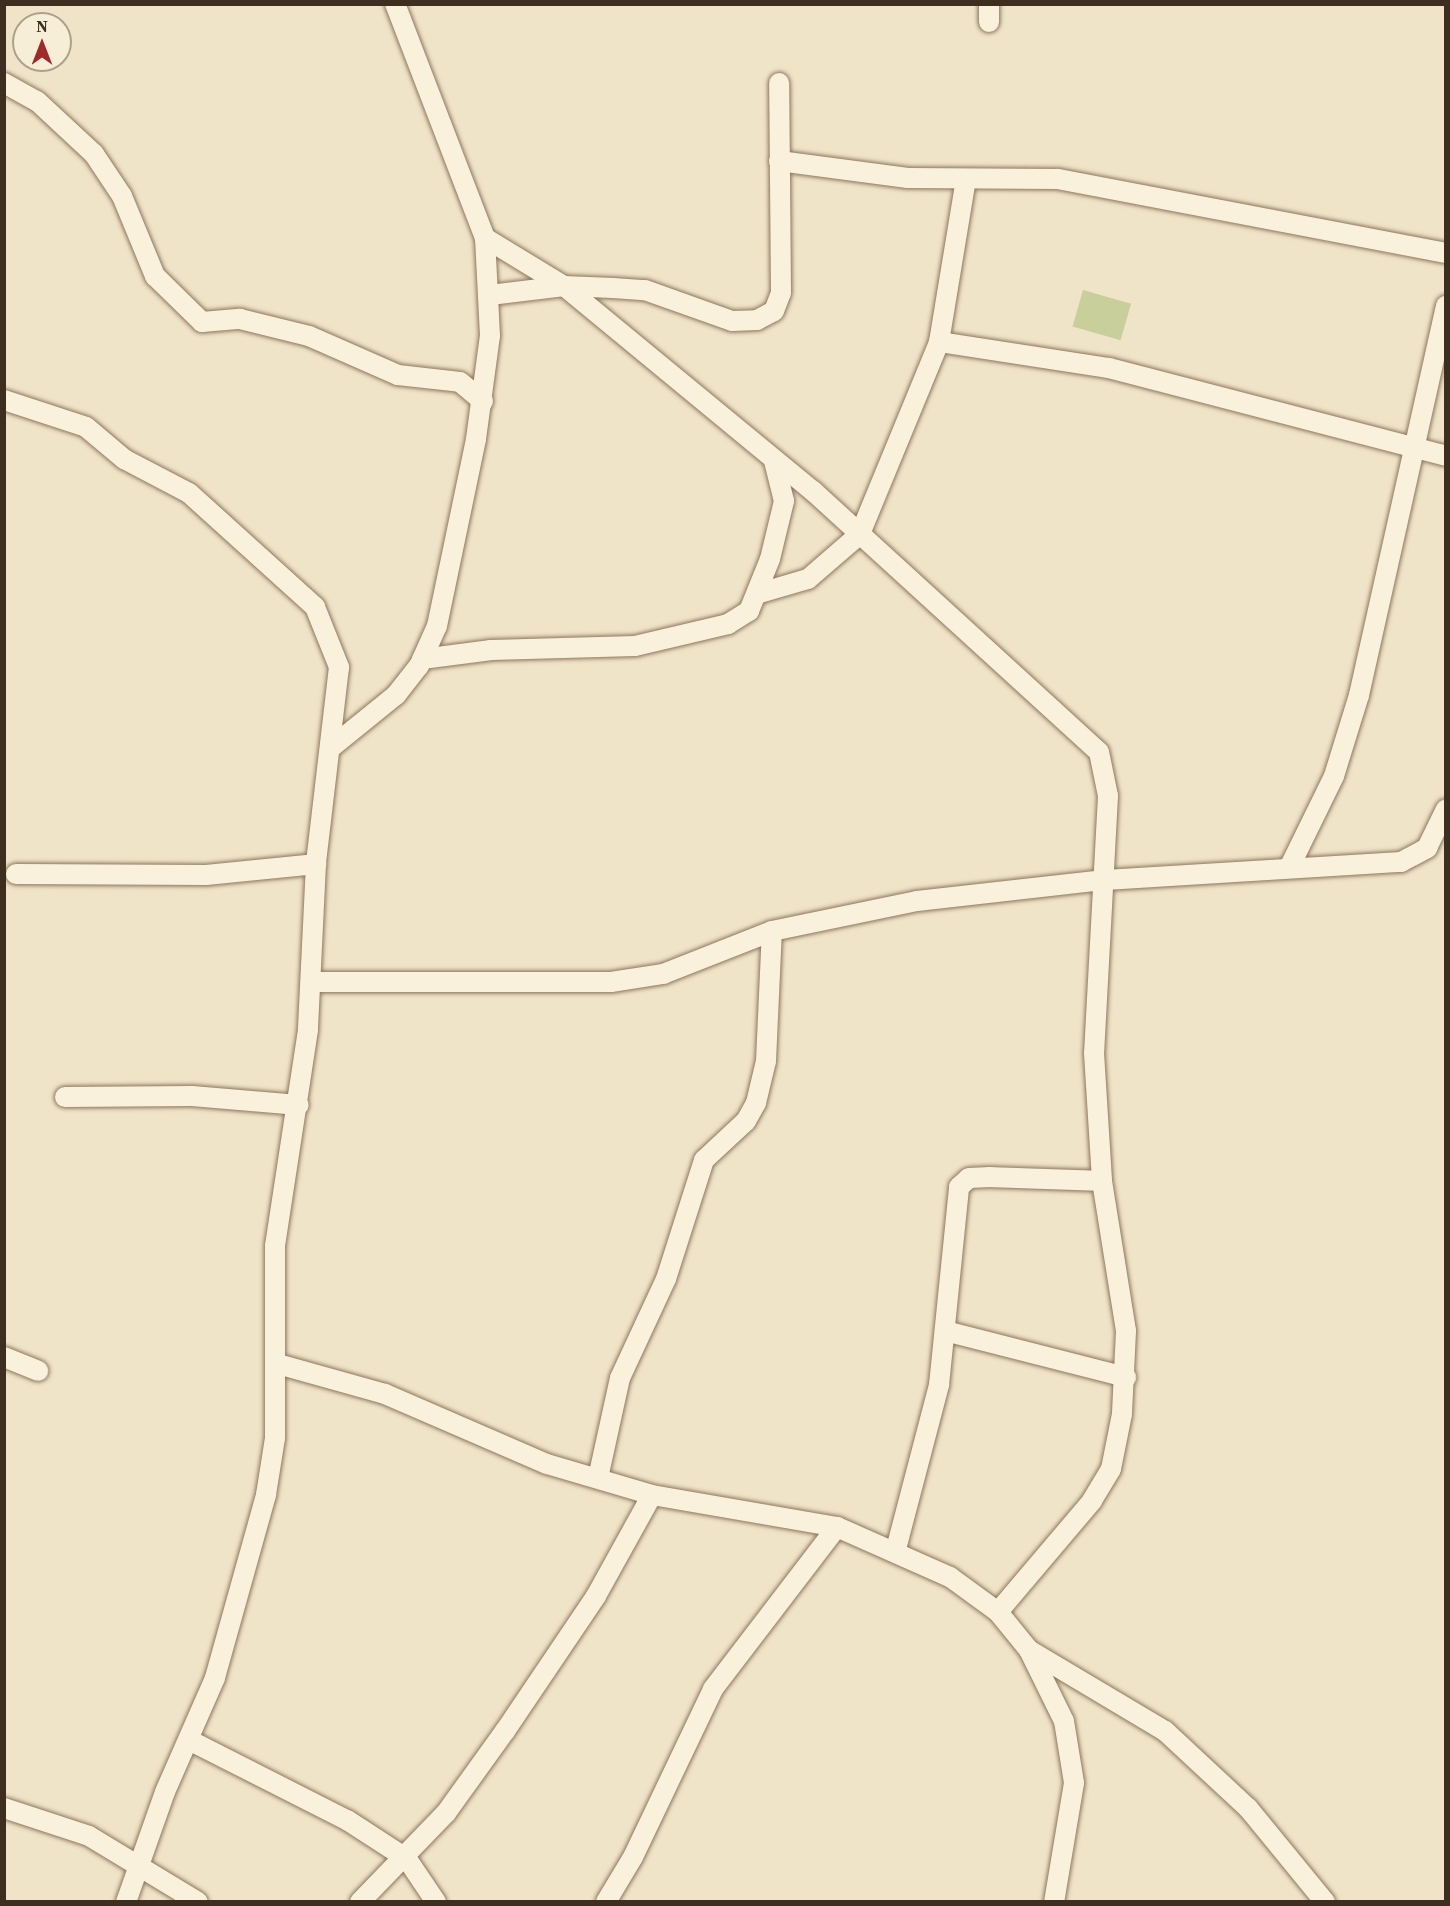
<!DOCTYPE html>
<style>
body{margin:0}
#map{position:relative;width:1450px;height:1906px;overflow:hidden;background:#f0e4c8;font-family:"Source Serif 4",serif}
div>[style]{position:absolute}
.green>*{inset:0;background:#c9cf9b;transform-origin:0 0}
.roads{filter:drop-shadow(0 0 2px #8d765c) drop-shadow(0 0 2px #8d765c)}
.minor>*{height:20px;margin:-10px;padding:0 10px;transform-origin:10px;border-radius:10px;background:#faf1dc}
span{translate:-50% -50%;white-space:nowrap;text-align:center;line-height:1.15;-webkit-text-stroke:4.5px #f7eed8;paint-order:stroke}
.frame{position:absolute;inset:0;border:6px solid #3d2e20;pointer-events:none}
.north{position:absolute;left:12px;top:12px;width:60px;height:60px;box-sizing:border-box;background:#f7eed8;border:2px solid #ada18e;border-radius:50%;rotate:0deg;font-size:16px;font-weight:700;line-height:24px;text-align:center;color:#3d2e20}
.north::after{content:'';display:block;margin:auto;width:21px;height:27px;background:#9e2a2b;clip-path:polygon(50% 0,100% 100%,50% 72%,0 100%)}
</style>
<div id="map">
<div class="green">
<i style="left:1083px;top:290px;width:50px;height:38px;rotate:16deg"></i>
</div>
<div class="roads">
<div class="minor">
<i style="left:989px;top:4px;width:18px;rotate:90deg"></i>
<i style="left:4px;top:83px;width:38px;rotate:29deg"></i>
<i style="left:37px;top:101px;width:78px;rotate:42.9deg"></i>
<i style="left:94px;top:154px;width:50px;rotate:56.3deg"></i>
<i style="left:122px;top:196px;width:87px;rotate:67.6deg"></i>
<i style="left:155px;top:276px;width:66px;rotate:44.4deg"></i>
<i style="left:202px;top:322px;width:38px;rotate:-5deg"></i>
<i style="left:240px;top:319px;width:71px;rotate:13.8deg"></i>
<i style="left:309px;top:336px;width:97px;rotate:23.7deg"></i>
<i style="left:398px;top:375px;width:62px;rotate:6.4deg"></i>
<i style="left:460px;top:382px;width:30px;rotate:40deg"></i>
<i style="left:779px;top:161px;width:130px;rotate:7.5deg"></i>
<i style="left:908px;top:178px;width:150px;rotate:0.4deg"></i>
<i style="left:1058px;top:179px;width:395px;rotate:10.8deg"></i>
<i style="left:485px;top:238px;width:92px;rotate:31.3deg"></i>
<i style="left:564px;top:286px;width:323px;rotate:39.5deg"></i>
<i style="left:813px;top:491px;width:387px;rotate:42.4deg"></i>
<i style="left:1099px;top:752px;width:45px;rotate:78.4deg"></i>
<i style="left:1108px;top:796px;width:257px;rotate:93.1deg"></i>
<i style="left:1094px;top:1053px;width:128px;rotate:86.4deg"></i>
<i style="left:1102px;top:1181px;width:152px;rotate:80.9deg"></i>
<i style="left:1126px;top:1331px;width:83px;rotate:92.8deg"></i>
<i style="left:1122px;top:1414px;width:56px;rotate:101.3deg"></i>
<i style="left:1111px;top:1469px;width:37px;rotate:121deg"></i>
<i style="left:1092px;top:1501px;width:145px;rotate:130.3deg"></i>
<i style="left:490px;top:295px;width:75px;rotate:-6.9deg"></i>
<i style="left:564px;top:286px;width:49px;rotate:2.3deg"></i>
<i style="left:613px;top:288px;width:32px;rotate:4deg"></i>
<i style="left:645px;top:290px;width:92px;rotate:19.6deg"></i>
<i style="left:732px;top:321px;width:25px;rotate:-2deg"></i>
<i style="left:757px;top:320px;width:19px;rotate:-28deg"></i>
<i style="left:774px;top:311px;width:19px;rotate:-69deg"></i>
<i style="left:781px;top:293px;width:210px;rotate:-90.5deg"></i>
<i style="left:939px;top:342px;width:172px;rotate:8.7deg"></i>
<i style="left:1109px;top:368px;width:348px;rotate:14.6deg"></i>
<i style="left:4px;top:400px;width:86px;rotate:18.2deg"></i>
<i style="left:86px;top:427px;width:50px;rotate:40.1deg"></i>
<i style="left:124px;top:459px;width:73px;rotate:27.6deg"></i>
<i style="left:189px;top:493px;width:170px;rotate:42.1deg"></i>
<i style="left:315px;top:607px;width:65px;rotate:68.2deg"></i>
<i style="left:339px;top:667px;width:198px;rotate:96.7deg"></i>
<i style="left:316px;top:864px;width:166px;rotate:92.8deg"></i>
<i style="left:308px;top:1030px;width:219px;rotate:98.7deg"></i>
<i style="left:275px;top:1246px;width:192px;rotate:90deg"></i>
<i style="left:275px;top:1438px;width:58px;rotate:99deg"></i>
<i style="left:266px;top:1495px;width:190px;rotate:105.6deg"></i>
<i style="left:215px;top:1678px;width:124px;rotate:113.7deg"></i>
<i style="left:165px;top:1792px;width:117px;rotate:109.5deg"></i>
<i style="left:760px;top:593px;width:50px;rotate:-16.3deg"></i>
<i style="left:808px;top:579px;width:69px;rotate:-40.9deg"></i>
<i style="left:860px;top:534px;width:208px;rotate:-67.6deg"></i>
<i style="left:939px;top:342px;width:165px;rotate:-80.6deg"></i>
<i style="left:422px;top:659px;width:70px;rotate:-7.4deg"></i>
<i style="left:491px;top:650px;width:144px;rotate:-1.6deg"></i>
<i style="left:635px;top:646px;width:96px;rotate:-13.3deg"></i>
<i style="left:728px;top:624px;width:25px;rotate:-32deg"></i>
<i style="left:749px;top:611px;width:56px;rotate:-68deg"></i>
<i style="left:770px;top:559px;width:60px;rotate:-76.4deg"></i>
<i style="left:784px;top:501px;width:41px;rotate:-104deg"></i>
<i style="left:333px;top:746px;width:81px;rotate:-39deg"></i>
<i style="left:396px;top:695px;width:37px;rotate:-52deg"></i>
<i style="left:419px;top:666px;width:44px;rotate:-65.8deg"></i>
<i style="left:437px;top:626px;width:191px;rotate:-78.2deg"></i>
<i style="left:476px;top:439px;width:104px;rotate:-82.3deg"></i>
<i style="left:490px;top:336px;width:98px;rotate:-92.9deg"></i>
<i style="left:485px;top:238px;width:251px;rotate:-111deg"></i>
<i style="left:1290px;top:866px;width:100px;rotate:-63.9deg"></i>
<i style="left:1334px;top:776px;width:85px;rotate:-72.8deg"></i>
<i style="left:1359px;top:695px;width:399px;rotate:-77.4deg"></i>
<i style="left:16px;top:874px;width:190px;rotate:0.3deg"></i>
<i style="left:206px;top:875px;width:111px;rotate:-5.7deg"></i>
<i style="left:311px;top:982px;width:300px"></i>
<i style="left:611px;top:982px;width:53px;rotate:-8.7deg"></i>
<i style="left:663px;top:974px;width:117px;rotate:-21.5deg"></i>
<i style="left:772px;top:931px;width:148px;rotate:-11.7deg"></i>
<i style="left:917px;top:901px;width:189px;rotate:-6.4deg"></i>
<i style="left:1105px;top:880px;width:297px;rotate:-3.5deg"></i>
<i style="left:1401px;top:862px;width:30px;rotate:-28deg"></i>
<i style="left:1427px;top:848px;width:43px;rotate:-64deg"></i>
<i style="left:65px;top:1097px;width:127px;rotate:-0.5deg"></i>
<i style="left:192px;top:1096px;width:107px;rotate:4.8deg"></i>
<i style="left:945px;top:1331px;width:187px;rotate:14.3deg"></i>
<i style="left:4px;top:1357px;width:37px;rotate:22deg"></i>
<i style="left:278px;top:1364px;width:111px;rotate:15.7deg"></i>
<i style="left:385px;top:1394px;width:176px;rotate:23.4deg"></i>
<i style="left:547px;top:1464px;width:109px;rotate:16.4deg"></i>
<i style="left:652px;top:1495px;width:188px;rotate:9.8deg"></i>
<i style="left:837px;top:1527px;width:124px;rotate:23.9deg"></i>
<i style="left:950px;top:1577px;width:59px;rotate:36.1deg"></i>
<i style="left:998px;top:1612px;width:49px;rotate:50.8deg"></i>
<i style="left:1029px;top:1650px;width:79px;rotate:63.8deg"></i>
<i style="left:1064px;top:1721px;width:63px;rotate:80.8deg"></i>
<i style="left:1074px;top:1783px;width:121px;rotate:99.5deg"></i>
<i style="left:598px;top:1478px;width:102px;rotate:-77.6deg"></i>
<i style="left:620px;top:1378px;width:109px;rotate:-65.1deg"></i>
<i style="left:666px;top:1279px;width:125px;rotate:-72.3deg"></i>
<i style="left:704px;top:1160px;width:57px;rotate:-42.9deg"></i>
<i style="left:746px;top:1121px;width:21px;rotate:-61deg"></i>
<i style="left:756px;top:1103px;width:43px;rotate:-76.6deg"></i>
<i style="left:766px;top:1061px;width:130px;rotate:-87.4deg"></i>
<i style="left:896px;top:1549px;width:170px;rotate:-75.3deg"></i>
<i style="left:939px;top:1385px;width:199px;rotate:-84.2deg"></i>
<i style="left:959px;top:1187px;width:13px;rotate:-42deg"></i>
<i style="left:969px;top:1178px;width:21px;rotate:-3deg"></i>
<i style="left:990px;top:1177px;width:112px;rotate:2deg"></i>
<i style="left:1029px;top:1650px;width:158px;rotate:30.8deg"></i>
<i style="left:1165px;top:1731px;width:113px;rotate:42.9deg"></i>
<i style="left:1248px;top:1808px;width:122px;rotate:50.7deg"></i>
<i style="left:189px;top:1740px;width:177px;rotate:26.9deg"></i>
<i style="left:347px;top:1820px;width:72px;rotate:33deg"></i>
<i style="left:407px;top:1859px;width:52px;rotate:56deg"></i>
<i style="left:4px;top:1808px;width:89px;rotate:18.2deg"></i>
<i style="left:89px;top:1836px;width:127px;rotate:31.2deg"></i>
<i style="left:360px;top:1902px;width:124px;rotate:-46deg"></i>
<i style="left:446px;top:1813px;width:101px;rotate:-54.3deg"></i>
<i style="left:505px;top:1731px;width:163px;rotate:-56deg"></i>
<i style="left:596px;top:1596px;width:115px;rotate:-61deg"></i>
<i style="left:606px;top:1902px;width:52px;rotate:-59deg"></i>
<i style="left:633px;top:1857px;width:186px;rotate:-64.5deg"></i>
<i style="left:713px;top:1689px;width:204px;rotate:-52.6deg"></i>
</div>
</div>
<div class="frame"></div>
<div class="north">N</div>
</div>
